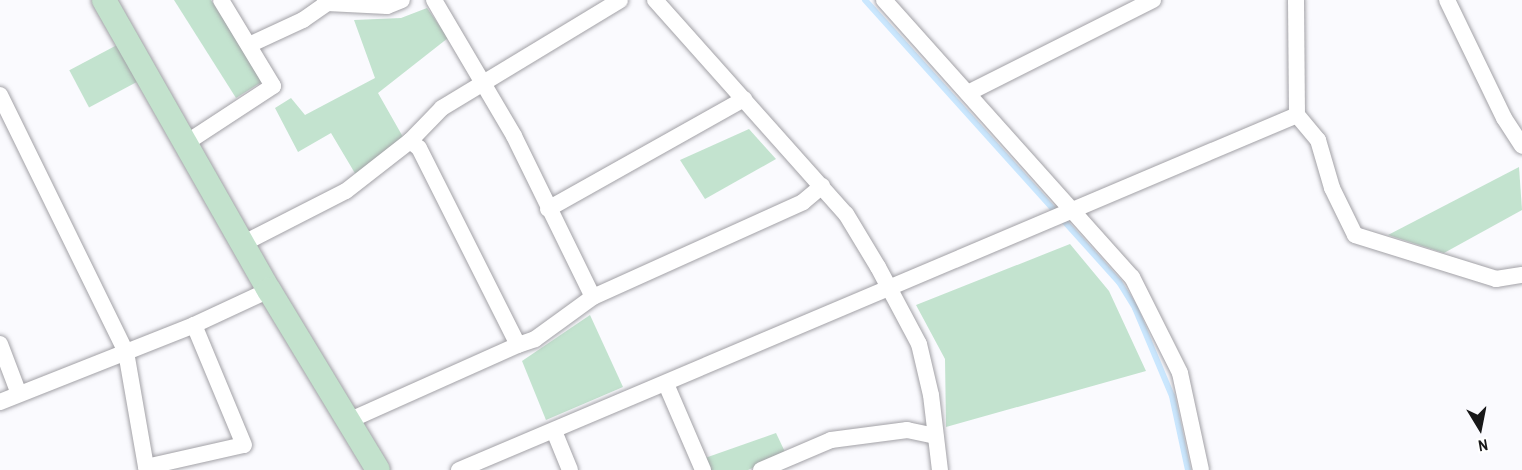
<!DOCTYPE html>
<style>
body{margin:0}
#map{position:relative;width:1522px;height:470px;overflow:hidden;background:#fafafe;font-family:"Archivo Narrow",sans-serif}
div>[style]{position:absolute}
.green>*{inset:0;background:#c3e3cf;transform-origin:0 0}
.stream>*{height:6px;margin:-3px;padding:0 3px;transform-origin:3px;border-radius:3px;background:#cae7fe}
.roads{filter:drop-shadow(0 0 2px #a2a1a6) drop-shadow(0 0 2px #a2a1a6)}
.street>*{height:16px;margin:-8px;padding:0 8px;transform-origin:8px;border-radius:8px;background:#fff}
.secondary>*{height:24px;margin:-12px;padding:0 12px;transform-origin:12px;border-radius:12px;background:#c3e2cd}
span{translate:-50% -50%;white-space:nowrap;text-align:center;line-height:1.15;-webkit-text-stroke:4.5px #fff;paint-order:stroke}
.north{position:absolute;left:1450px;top:398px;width:60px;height:60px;-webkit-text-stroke:4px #fff;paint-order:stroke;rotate:170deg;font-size:16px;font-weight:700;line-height:24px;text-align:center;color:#171718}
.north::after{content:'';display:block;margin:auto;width:21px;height:27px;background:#171718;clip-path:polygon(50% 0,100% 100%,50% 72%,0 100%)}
</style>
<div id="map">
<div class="green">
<i style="clip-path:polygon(174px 0,211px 0,263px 81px,236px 98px)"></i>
<i style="clip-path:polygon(427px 8px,448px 38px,378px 93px,403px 137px,356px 175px,331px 133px,298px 152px,275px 108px,291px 98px,305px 115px,375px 78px,354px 20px,401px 18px)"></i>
<i style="left:117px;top:45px;width:42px;height:54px;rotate:62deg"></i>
<i style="clip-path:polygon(749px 129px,776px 159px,705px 199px,680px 160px)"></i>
<i style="clip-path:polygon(1519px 167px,1522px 210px,1444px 253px,1388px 235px)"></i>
<i style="clip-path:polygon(1070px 244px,1109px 291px,1146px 371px,946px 427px,945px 359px,916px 305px)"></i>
<i style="clip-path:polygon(590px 315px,623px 387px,546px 420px,522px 361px)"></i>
<i style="clip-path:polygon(776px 433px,786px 454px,748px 470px,710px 470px,705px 458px)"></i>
</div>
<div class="stream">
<i style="left:865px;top:0;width:380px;rotate:48deg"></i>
<i style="left:1119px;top:282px;width:31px;rotate:58deg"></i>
<i style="left:1135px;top:308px;width:95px;rotate:67.2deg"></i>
<i style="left:1172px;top:396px;width:76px;rotate:77.8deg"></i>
</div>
<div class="roads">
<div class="street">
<i style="left:434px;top:0;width:158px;rotate:59.5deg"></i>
<i style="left:514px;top:136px;width:179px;rotate:63.9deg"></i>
<i style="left:593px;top:297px;width:230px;rotate:-24.3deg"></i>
<i style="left:803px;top:202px;width:25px;rotate:-40deg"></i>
<i style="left:655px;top:0;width:287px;rotate:48.3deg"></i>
<i style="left:846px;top:214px;width:62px;rotate:58.9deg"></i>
<i style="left:878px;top:267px;width:87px;rotate:62deg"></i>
<i style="left:919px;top:344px;width:52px;rotate:76.8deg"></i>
<i style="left:931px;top:395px;width:76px;rotate:83.2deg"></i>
<i style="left:884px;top:0;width:372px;rotate:48.2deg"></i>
<i style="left:1132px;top:277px;width:107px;rotate:63.4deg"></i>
<i style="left:1180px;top:373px;width:99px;rotate:77.8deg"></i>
<i style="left:1447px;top:0;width:131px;rotate:64.2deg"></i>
<i style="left:1504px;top:118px;width:33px;rotate:57deg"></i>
<i style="left:327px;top:3px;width:60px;rotate:2.9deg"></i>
<i style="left:387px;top:6px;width:16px;rotate:-22deg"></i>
<i style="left:249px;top:45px;width:60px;rotate:-24.8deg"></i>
<i style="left:303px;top:20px;width:29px;rotate:-35deg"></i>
<i style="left:327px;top:3px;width:4px;rotate:-124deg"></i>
<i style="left:970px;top:92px;width:205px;rotate:-26.7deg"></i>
<i style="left:0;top:95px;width:286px;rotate:63.9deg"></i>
<i style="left:126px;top:352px;width:117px;rotate:80.1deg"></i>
<i style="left:146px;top:467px;width:100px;rotate:-12.7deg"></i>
<i style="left:244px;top:445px;width:130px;rotate:-112.6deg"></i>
<i style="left:1297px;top:115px;width:33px;rotate:50deg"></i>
<i style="left:1318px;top:140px;width:50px;rotate:73.7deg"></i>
<i style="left:1332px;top:188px;width:52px;rotate:63.9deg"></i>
<i style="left:1355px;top:235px;width:148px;rotate:17.3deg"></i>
<i style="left:1496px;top:279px;width:26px;rotate:-9deg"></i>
<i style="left:410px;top:141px;width:11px;rotate:38deg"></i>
<i style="left:419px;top:148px;width:220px;rotate:63.3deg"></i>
<i style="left:518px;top:345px;width:18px;rotate:-19deg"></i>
<i style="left:535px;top:339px;width:72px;rotate:-35.9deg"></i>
<i style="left:186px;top:143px;width:104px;rotate:-33.2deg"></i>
<i style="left:273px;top:86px;width:100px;rotate:-121.2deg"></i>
<i style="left:548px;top:209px;width:225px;rotate:-29.3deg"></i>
<i style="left:244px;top:243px;width:114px;rotate:-27deg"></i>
<i style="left:346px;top:191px;width:81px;rotate:-38deg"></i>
<i style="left:410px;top:141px;width:46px;rotate:-45.9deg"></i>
<i style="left:442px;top:108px;width:208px;rotate:-31.2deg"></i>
<i style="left:0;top:344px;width:53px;rotate:69.2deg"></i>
<i style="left:666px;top:384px;width:94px;rotate:66.7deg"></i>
<i style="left:0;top:402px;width:209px;rotate:-21.6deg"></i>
<i style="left:194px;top:325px;width:83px;rotate:-25deg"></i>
<i style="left:348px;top:421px;width:186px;rotate:-24.1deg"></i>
<i style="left:554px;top:431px;width:42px;rotate:67.7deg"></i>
<i style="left:459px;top:470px;width:910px;rotate:-22.96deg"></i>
<i style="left:1297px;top:115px;width:115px;rotate:-90.5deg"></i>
<i style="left:761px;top:470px;width:76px;rotate:-23.2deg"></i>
<i style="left:831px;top:440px;width:77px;rotate:-7.5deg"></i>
<i style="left:907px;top:430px;width:29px;rotate:12deg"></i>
</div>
<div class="secondary">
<i style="left:104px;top:0;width:334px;rotate:60.4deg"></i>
<i style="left:269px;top:290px;width:210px;rotate:58.8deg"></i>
</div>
</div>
<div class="north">N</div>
</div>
